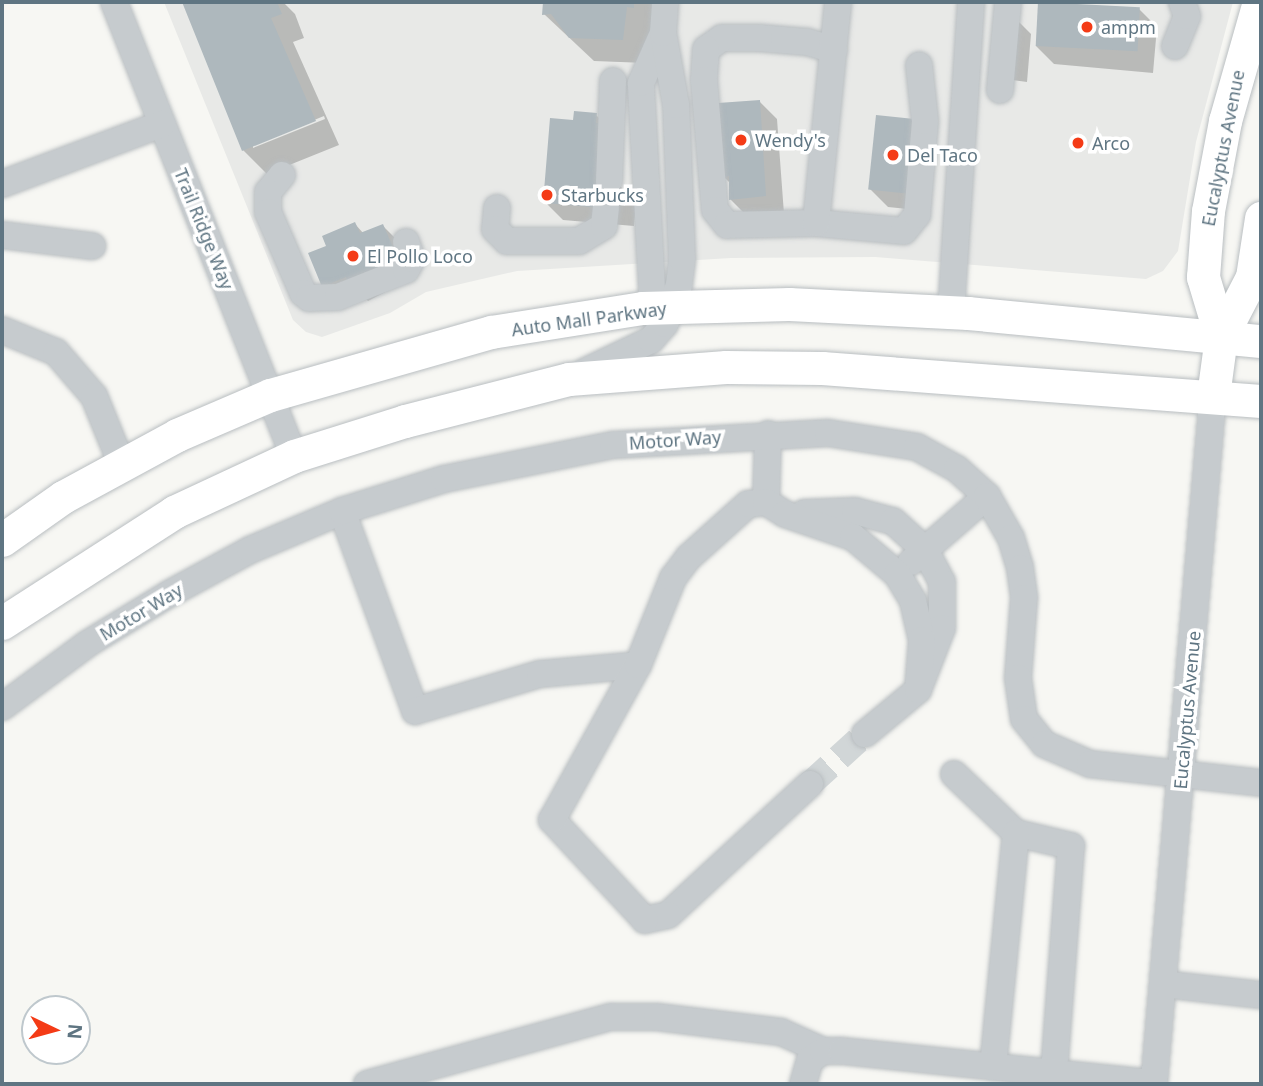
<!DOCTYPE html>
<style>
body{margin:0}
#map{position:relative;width:1263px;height:1086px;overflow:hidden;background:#f7f7f3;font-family:"Noto Sans",sans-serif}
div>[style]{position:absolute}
.built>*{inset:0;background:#e8e9e7}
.shadow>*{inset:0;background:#0003}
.building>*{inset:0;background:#aeb8bd;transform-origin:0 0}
.minor-tunnel>*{height:26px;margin-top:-13px;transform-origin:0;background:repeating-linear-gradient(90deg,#d1d6d7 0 26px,transparent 0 39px)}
.roads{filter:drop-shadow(0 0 2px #b9bec1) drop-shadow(0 0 2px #b9bec1)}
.minor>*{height:26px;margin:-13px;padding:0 13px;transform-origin:13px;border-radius:13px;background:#c6cbce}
.major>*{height:33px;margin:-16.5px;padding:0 16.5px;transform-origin:16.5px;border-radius:16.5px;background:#fff}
.dots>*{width:19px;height:19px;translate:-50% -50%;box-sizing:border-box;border:4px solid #fff;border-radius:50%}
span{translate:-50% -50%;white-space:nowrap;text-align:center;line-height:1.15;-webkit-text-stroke:7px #fff;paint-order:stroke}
.poi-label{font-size:18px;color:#5f7582}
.left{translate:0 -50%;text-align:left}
.street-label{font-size:18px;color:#5f7582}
.frame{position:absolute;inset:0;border:4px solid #5f7582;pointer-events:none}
.north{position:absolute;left:21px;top:995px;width:70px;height:70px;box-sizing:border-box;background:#fff;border:2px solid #bfc8cd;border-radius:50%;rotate:95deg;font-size:19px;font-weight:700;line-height:28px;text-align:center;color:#5f7582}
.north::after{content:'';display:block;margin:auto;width:24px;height:32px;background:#f43b16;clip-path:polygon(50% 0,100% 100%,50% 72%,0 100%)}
</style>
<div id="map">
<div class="built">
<i style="clip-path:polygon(164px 2px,1233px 2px,1196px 142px,1178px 251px,1163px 271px,1146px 279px,875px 257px,731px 258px,517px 271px,426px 292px,390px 313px,322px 337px,306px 332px,293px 320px)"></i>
</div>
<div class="shadow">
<i style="clip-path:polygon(evenodd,184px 2px,283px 2px,295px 14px,304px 38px,293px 42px,339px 145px,267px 174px,243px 150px,184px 2px,324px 116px,325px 119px,253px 148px,253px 145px,324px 116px)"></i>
<i style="clip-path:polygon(545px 2px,656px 2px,646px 63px,594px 61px,544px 14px)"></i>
<i style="clip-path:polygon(1040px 2px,1139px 9px,1157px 27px,1153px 73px,1054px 64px,1036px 46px)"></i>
<i style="clip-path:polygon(997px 20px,1019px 22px,1031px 34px,1027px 82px,1004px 79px)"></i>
<i style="clip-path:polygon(759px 101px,777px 119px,784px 214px,749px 218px,731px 200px,731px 184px,724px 177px)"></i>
<i style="clip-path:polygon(596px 115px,614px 133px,617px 183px,636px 202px,634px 226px,563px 220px,545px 202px,575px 122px)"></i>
<i style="clip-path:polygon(878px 117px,927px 211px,888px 207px,870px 189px)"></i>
<i style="clip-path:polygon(355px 224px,364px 234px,383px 226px,401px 244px,414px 277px,368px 301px,362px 295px,323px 286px,328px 247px)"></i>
</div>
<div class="building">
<i style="clip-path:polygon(182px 2px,277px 2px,282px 14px,271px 18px,316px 121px,242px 151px)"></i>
<i style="clip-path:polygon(543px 2px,634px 2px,634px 8px,627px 7px,623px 40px,569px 38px,551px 14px,542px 15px)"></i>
<i style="left:1038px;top:2px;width:102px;height:44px;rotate:3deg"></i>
<i style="clip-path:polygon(760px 100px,766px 196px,729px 200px,729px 176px,722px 178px,718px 103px)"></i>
<i style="clip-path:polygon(574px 111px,597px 113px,596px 123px,603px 124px,619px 182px,616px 209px,543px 203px,550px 118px,573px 120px)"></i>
<i style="left:876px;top:115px;width:41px;height:75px;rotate:6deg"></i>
<i style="clip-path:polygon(355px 222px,360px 233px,383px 224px,398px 259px,349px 284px,346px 277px,322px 287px,308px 253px,326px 246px,322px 236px)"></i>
</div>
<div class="minor-tunnel">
<i style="left:810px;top:784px;width:74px;rotate:-42.3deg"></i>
</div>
<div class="roads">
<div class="minor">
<i style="left:114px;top:2px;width:488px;rotate:68.4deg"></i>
<i style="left:1175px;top:46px;width:32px;rotate:-68deg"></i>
<i style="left:1187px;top:16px;width:15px;rotate:-110deg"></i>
<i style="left:834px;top:50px;width:28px;rotate:-163deg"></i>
<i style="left:807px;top:42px;width:48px;rotate:-175.2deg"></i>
<i style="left:759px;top:38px;width:37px;rotate:180deg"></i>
<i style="left:722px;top:38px;width:19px;rotate:145deg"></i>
<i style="left:706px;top:49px;width:31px;rotate:94deg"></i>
<i style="left:704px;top:80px;width:130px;rotate:85.2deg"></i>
<i style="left:715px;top:210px;width:19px;rotate:51deg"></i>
<i style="left:727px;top:225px;width:89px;rotate:-1.3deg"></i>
<i style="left:816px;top:223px;width:88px;rotate:5.2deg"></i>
<i style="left:904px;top:231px;width:21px;rotate:-51deg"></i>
<i style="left:917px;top:215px;width:94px;rotate:-85.1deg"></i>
<i style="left:925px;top:121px;width:56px;rotate:-96.1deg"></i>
<i style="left:1000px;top:90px;width:88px;rotate:-84.8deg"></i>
<i style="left:282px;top:175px;width:22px;rotate:129deg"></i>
<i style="left:268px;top:192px;width:20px;rotate:90deg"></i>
<i style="left:268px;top:212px;width:88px;rotate:66.6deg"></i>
<i style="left:303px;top:293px;width:8px;rotate:40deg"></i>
<i style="left:309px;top:298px;width:29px;rotate:-2deg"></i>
<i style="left:338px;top:297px;width:73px;rotate:-21.7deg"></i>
<i style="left:406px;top:270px;width:13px;rotate:-61deg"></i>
<i style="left:412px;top:259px;width:18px;rotate:-109deg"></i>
<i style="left:609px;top:181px;width:100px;rotate:-87.7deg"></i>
<i style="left:2px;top:184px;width:171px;rotate:-20.6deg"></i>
<i style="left:497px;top:208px;width:21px;rotate:95deg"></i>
<i style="left:495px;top:229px;width:17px;rotate:45deg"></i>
<i style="left:507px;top:241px;width:72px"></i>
<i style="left:579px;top:241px;width:29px;rotate:-31deg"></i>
<i style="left:604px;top:226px;width:18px;rotate:-84deg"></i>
<i style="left:816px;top:223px;width:222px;rotate:-84.3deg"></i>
<i style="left:2px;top:235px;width:91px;rotate:7deg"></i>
<i style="left:653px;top:308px;width:225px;rotate:-93.1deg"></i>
<i style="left:641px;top:83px;width:55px;rotate:-66.3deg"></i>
<i style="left:951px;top:312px;width:311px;rotate:-86.3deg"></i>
<i style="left:2px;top:330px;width:58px;rotate:22.2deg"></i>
<i style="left:56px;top:352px;width:58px;rotate:49.2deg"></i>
<i style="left:94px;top:396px;width:74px;rotate:67.9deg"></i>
<i style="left:578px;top:375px;width:81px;rotate:-25.6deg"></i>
<i style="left:651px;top:340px;width:21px;rotate:-49deg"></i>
<i style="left:665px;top:324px;width:41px;rotate:-70.3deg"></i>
<i style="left:679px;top:285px;width:26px;rotate:-83deg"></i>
<i style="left:682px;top:259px;width:154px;rotate:-92.2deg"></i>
<i style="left:676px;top:105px;width:73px;rotate:-100.2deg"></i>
<i style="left:663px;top:33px;width:31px;rotate:-86deg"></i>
<i style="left:766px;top:502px;width:68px;rotate:-88.3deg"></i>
<i style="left:342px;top:511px;width:213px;rotate:69.9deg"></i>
<i style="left:415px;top:711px;width:130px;rotate:-16.5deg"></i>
<i style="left:540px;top:674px;width:98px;rotate:-5.2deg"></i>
<i style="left:804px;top:513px;width:51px;rotate:-2.2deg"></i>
<i style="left:855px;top:511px;width:39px;rotate:15deg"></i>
<i style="left:893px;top:521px;width:43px;rotate:42.2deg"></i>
<i style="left:925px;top:550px;width:36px;rotate:62deg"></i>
<i style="left:942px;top:582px;width:46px;rotate:90deg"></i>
<i style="left:942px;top:628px;width:66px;rotate:111.2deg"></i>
<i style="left:918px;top:690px;width:69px;rotate:140.3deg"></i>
<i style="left:911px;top:562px;width:101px;rotate:-41deg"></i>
<i style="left:2px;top:707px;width:106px;rotate:-36.5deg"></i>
<i style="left:87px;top:644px;width:96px;rotate:-31.4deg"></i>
<i style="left:169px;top:594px;width:92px;rotate:-28.5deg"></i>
<i style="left:250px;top:550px;width:100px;rotate:-23deg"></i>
<i style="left:342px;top:511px;width:107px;rotate:-17.4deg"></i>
<i style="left:444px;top:479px;width:172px;rotate:-11.4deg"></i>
<i style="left:613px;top:445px;width:215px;rotate:-3.2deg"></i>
<i style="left:828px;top:433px;width:90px;rotate:8.9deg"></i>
<i style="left:917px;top:447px;width:46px;rotate:28.8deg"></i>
<i style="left:957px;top:469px;width:40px;rotate:42deg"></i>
<i style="left:987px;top:496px;width:48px;rotate:60.3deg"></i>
<i style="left:1011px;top:538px;width:31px;rotate:73deg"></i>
<i style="left:1020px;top:568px;width:30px;rotate:82deg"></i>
<i style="left:1024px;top:598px;width:80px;rotate:94.3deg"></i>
<i style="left:1018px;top:678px;width:41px;rotate:81.7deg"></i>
<i style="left:1024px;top:719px;width:32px;rotate:51deg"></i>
<i style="left:1044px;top:744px;width:50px;rotate:23.5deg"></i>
<i style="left:1090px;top:764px;width:172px;rotate:6.3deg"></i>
<i style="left:954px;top:774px;width:86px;rotate:43.6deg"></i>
<i style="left:1016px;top:833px;width:57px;rotate:13.3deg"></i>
<i style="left:1071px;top:846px;width:239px;rotate:94.3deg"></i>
<i style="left:810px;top:784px;width:193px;rotate:137.3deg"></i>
<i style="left:668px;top:915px;width:24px;rotate:168deg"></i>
<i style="left:645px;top:920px;width:137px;rotate:-132.9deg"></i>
<i style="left:552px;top:820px;width:177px;rotate:-61deg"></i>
<i style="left:638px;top:665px;width:94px;rotate:-68.1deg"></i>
<i style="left:673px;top:578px;width:26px;rotate:-53deg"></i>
<i style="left:689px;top:557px;width:79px;rotate:-41.9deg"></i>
<i style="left:748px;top:504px;width:18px;rotate:-6deg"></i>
<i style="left:766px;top:502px;width:22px;rotate:32deg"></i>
<i style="left:785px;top:514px;width:72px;rotate:18.7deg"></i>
<i style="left:853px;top:537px;width:57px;rotate:40.1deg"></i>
<i style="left:897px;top:574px;width:31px;rotate:59deg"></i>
<i style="left:913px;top:601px;width:40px;rotate:77deg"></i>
<i style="left:922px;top:640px;width:50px;rotate:94.6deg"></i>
<i style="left:1163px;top:984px;width:99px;rotate:6.4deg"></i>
<i style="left:993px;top:1067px;width:235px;rotate:-84.4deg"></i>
<i style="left:367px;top:1084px;width:253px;rotate:-15.4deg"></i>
<i style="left:611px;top:1017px;width:46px"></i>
<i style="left:657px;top:1017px;width:125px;rotate:6.9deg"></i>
<i style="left:781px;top:1032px;width:46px;rotate:24.3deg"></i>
<i style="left:803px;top:1084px;width:25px;rotate:-74deg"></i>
<i style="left:810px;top:1060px;width:16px;rotate:-35deg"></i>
<i style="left:823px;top:1051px;width:19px"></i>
<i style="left:842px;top:1051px;width:314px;rotate:5.9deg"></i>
<i style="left:1154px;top:1084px;width:691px;rotate:-85.1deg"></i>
</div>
<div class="major">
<i style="left:1221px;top:337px;width:63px;rotate:-106.7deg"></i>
<i style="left:1203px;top:277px;width:66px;rotate:-85.7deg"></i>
<i style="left:1208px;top:211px;width:92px;rotate:-79.3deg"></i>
<i style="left:1225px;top:121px;width:124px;rotate:-74.1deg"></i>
<i style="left:1213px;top:396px;width:60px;rotate:-82.3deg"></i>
<i style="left:1221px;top:337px;width:68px;rotate:-62.7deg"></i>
<i style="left:1252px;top:277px;width:60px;rotate:-81.3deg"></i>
<i style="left:2px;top:540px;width:75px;rotate:-35.2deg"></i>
<i style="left:63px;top:497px;width:130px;rotate:-28.5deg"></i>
<i style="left:177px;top:435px;width:101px;rotate:-23.3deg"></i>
<i style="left:270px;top:395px;width:230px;rotate:-15.9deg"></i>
<i style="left:491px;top:332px;width:153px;rotate:-9deg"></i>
<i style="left:642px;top:308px;width:147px;rotate:-1.6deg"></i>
<i style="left:789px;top:304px;width:179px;rotate:2.9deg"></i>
<i style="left:968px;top:313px;width:294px;rotate:5.5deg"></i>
<i style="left:2px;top:623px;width:205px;rotate:-32.8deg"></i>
<i style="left:174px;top:512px;width:132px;rotate:-25deg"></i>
<i style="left:294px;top:456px;width:116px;rotate:-17.5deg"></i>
<i style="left:405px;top:421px;width:169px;rotate:-14.4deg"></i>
<i style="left:569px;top:379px;width:157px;rotate:-4.4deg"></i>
<i style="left:726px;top:367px;width:96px;rotate:0.6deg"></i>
<i style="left:822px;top:368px;width:440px;rotate:4.3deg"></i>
</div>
</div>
<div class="dots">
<i style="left:1087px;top:27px;background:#f43b16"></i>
<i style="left:741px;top:140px;background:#f43b16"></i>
<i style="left:1078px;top:143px;background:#f43b16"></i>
<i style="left:893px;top:155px;background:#f43b16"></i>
<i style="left:547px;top:195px;background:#f43b16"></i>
<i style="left:353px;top:256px;background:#f43b16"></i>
</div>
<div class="poi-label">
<span class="left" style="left:1101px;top:27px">ampm</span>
<span class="left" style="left:755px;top:140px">Wendy's</span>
<span class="left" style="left:1092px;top:143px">Arco</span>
<span class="left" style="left:907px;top:155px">Del Taco</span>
<span class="left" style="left:561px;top:195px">Starbucks</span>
<span class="left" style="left:367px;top:256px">El Pollo Loco</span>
</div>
<div class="street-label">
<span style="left:1223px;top:148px;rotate:-79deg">Eucalyptus Avenue</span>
<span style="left:204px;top:229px;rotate:68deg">Trail Ridge Way</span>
<span style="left:589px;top:319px;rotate:-8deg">Auto Mall Parkway</span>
<span style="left:675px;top:440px;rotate:-4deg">Motor Way</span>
<span style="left:141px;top:612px;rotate:-31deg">Motor Way</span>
<span style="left:1187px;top:710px;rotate:-85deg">Eucalyptus Avenue</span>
</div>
<div class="frame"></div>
<div class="north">N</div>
</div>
